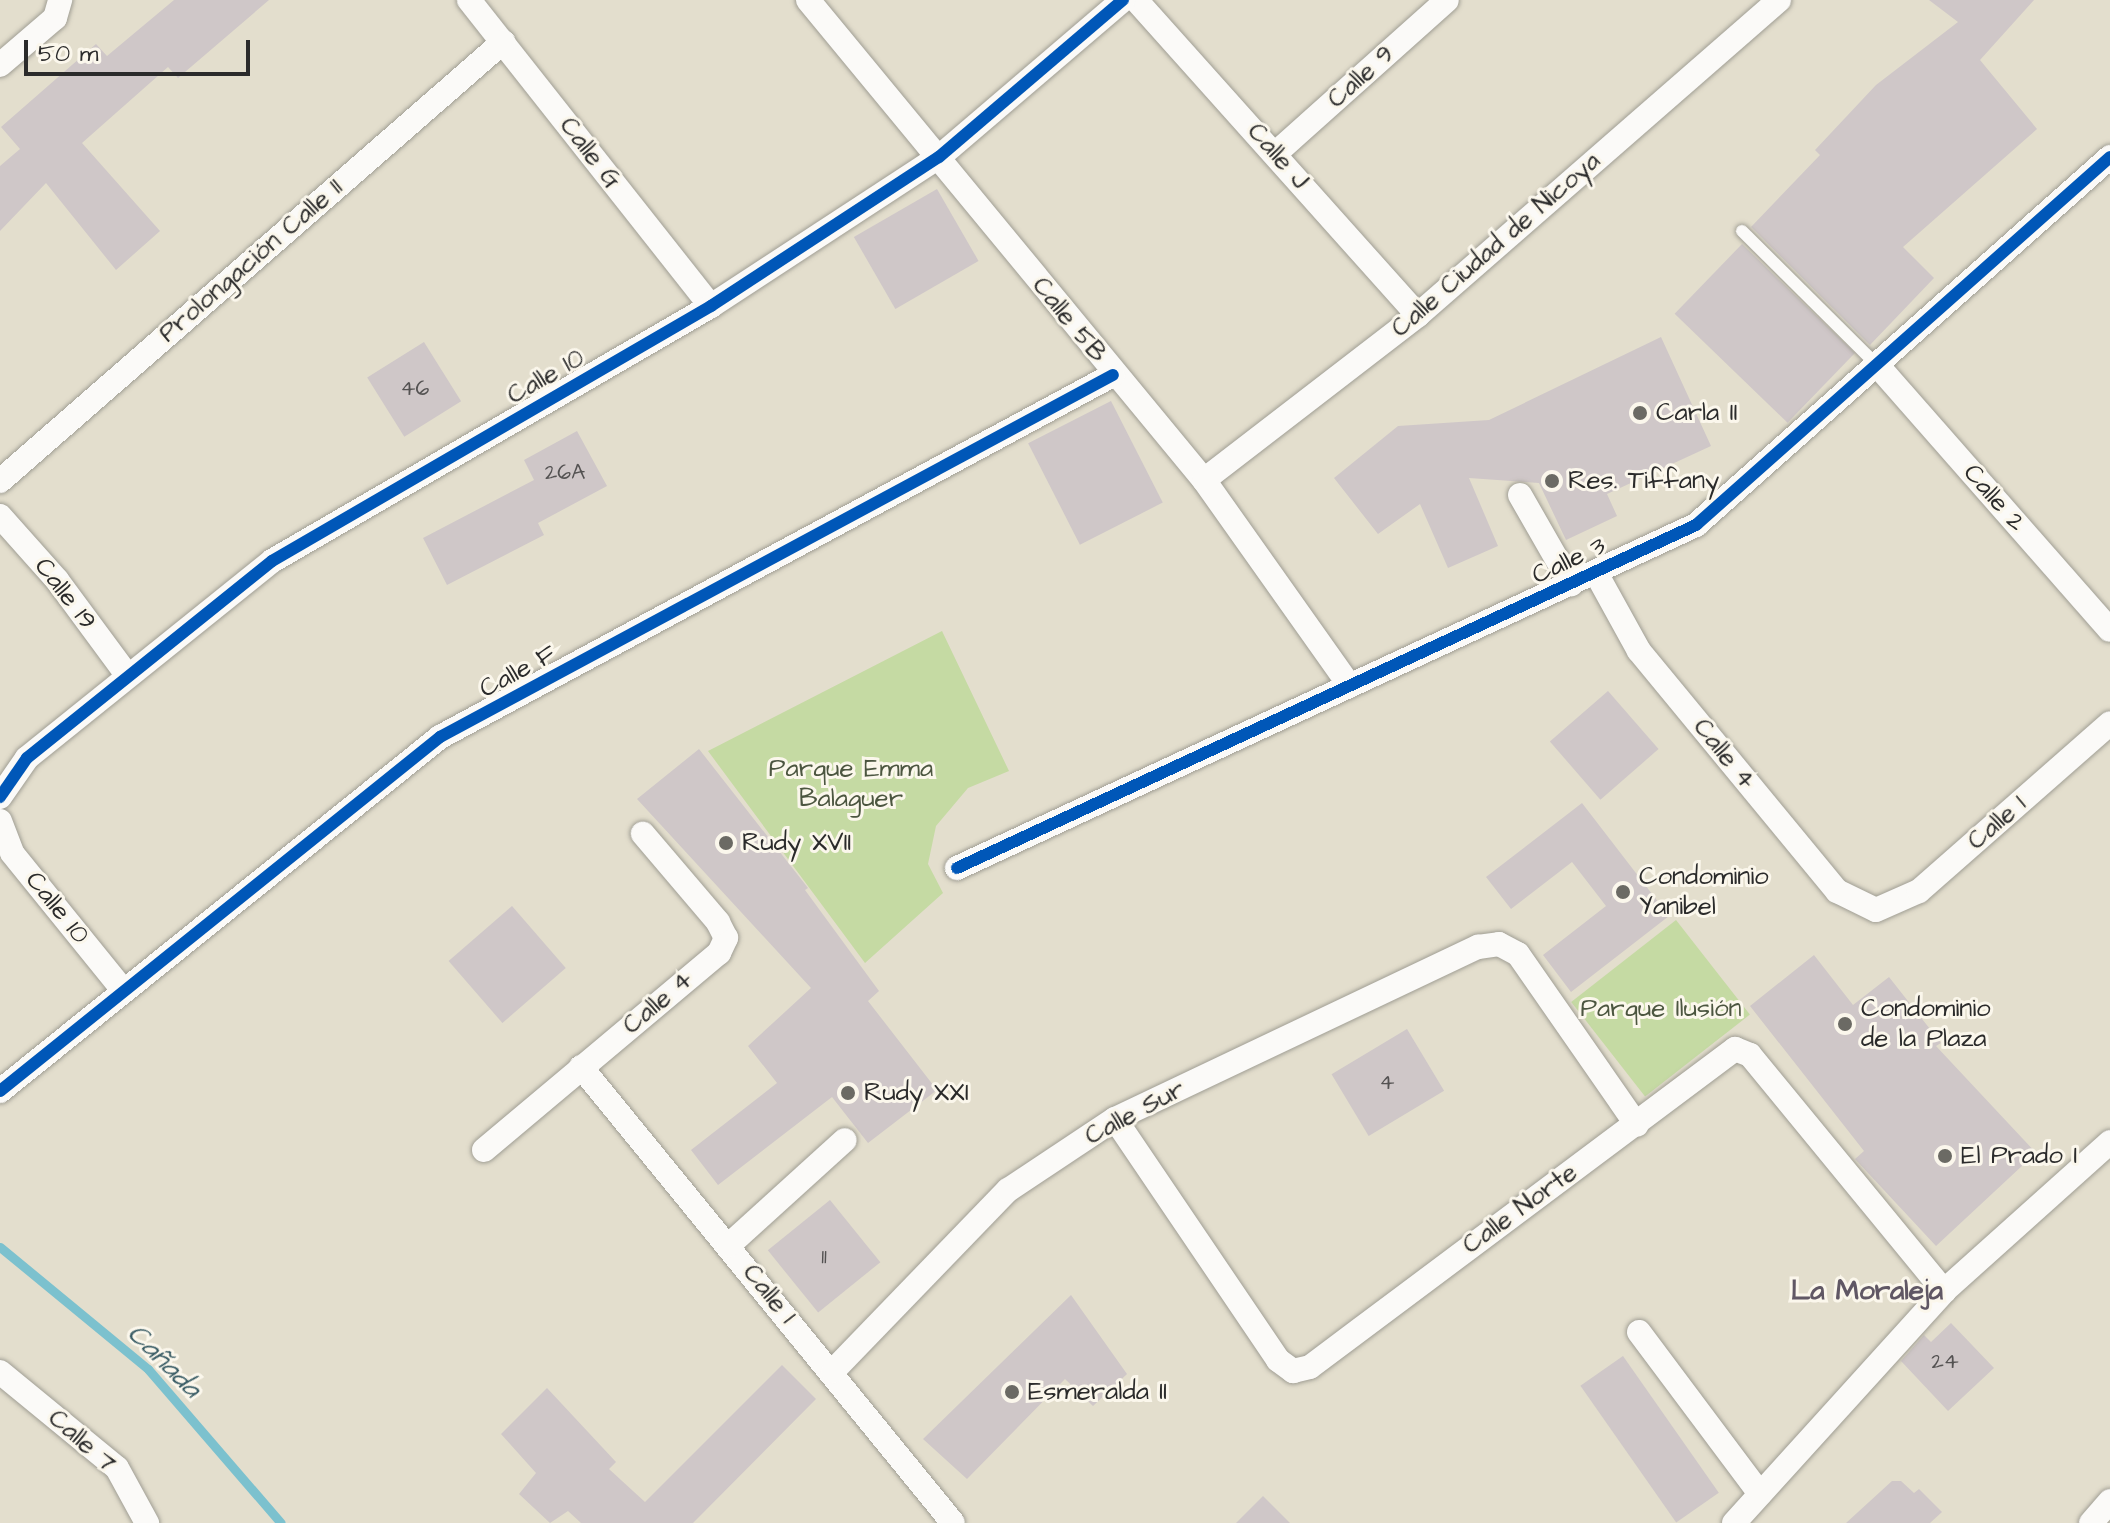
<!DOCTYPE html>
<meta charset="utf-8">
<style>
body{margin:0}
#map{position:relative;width:2110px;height:1523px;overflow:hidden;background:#e3decd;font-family:"Architects Daughter",sans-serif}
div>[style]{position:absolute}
.green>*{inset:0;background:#c5daa3;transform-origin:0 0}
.stream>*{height:9px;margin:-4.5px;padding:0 4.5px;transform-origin:4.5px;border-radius:4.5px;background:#7cc1ce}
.building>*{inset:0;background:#cfc7c8;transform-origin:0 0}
.roads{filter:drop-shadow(0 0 2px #a09e94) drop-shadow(0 0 2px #a09e94)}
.service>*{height:12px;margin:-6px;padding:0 6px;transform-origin:6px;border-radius:6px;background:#fbfaf8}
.minor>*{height:24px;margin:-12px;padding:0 12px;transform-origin:12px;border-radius:12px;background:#fbfaf8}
.cycleway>*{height:12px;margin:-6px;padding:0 6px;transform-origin:6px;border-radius:6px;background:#0057b8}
.dots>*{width:22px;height:22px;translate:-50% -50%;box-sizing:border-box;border:4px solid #fbf7ec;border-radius:50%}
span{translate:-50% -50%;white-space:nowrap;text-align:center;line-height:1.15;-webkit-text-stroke:6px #fbf7ec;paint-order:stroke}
.number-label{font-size:22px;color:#545252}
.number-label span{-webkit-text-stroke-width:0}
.street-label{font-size:26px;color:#2b2b2b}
.poi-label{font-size:26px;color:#2b2b2b}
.left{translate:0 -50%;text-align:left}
.park-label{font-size:26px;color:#4c5640}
.neighbourhood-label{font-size:28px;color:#605764;font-weight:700}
.water-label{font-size:28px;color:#385b64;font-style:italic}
.scale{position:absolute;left:24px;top:40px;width:226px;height:36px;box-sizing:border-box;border:4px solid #2b2b2b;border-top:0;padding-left:10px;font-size:24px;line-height:28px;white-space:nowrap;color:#2b2b2b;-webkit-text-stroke:6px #fbf7ec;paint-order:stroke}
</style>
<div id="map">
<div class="green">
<i style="clip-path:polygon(942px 631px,1009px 771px,968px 788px,936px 826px,928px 864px,943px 893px,865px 963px,708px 751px)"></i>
<i style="left:1676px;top:920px;width:120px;height:133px;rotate:52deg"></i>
</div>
<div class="stream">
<i style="left:0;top:1247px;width:192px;rotate:39.5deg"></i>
<i style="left:148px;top:1369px;width:203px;rotate:49.2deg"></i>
</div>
<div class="building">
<i style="clip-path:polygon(174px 0,269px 0,178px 78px,168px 67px,82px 143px,160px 231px,116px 270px,46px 183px,0 231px,0 166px,20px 149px,1px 127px,96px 44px,107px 56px)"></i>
<i style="clip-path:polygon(1929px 0,2034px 0,1980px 60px,2037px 129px,1903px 247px,1934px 278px,1870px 345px,1751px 227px,1820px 155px,1815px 150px,1876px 85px,1958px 22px)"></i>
<i style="left:937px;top:189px;width:83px;height:96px;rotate:60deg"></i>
<i style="left:1742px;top:244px;width:157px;height:97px;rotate:44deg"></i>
<i style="clip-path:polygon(1661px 337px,1711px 446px,1607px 494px,1617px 516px,1566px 540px,1539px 483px,1469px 478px,1498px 546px,1448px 568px,1420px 504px,1378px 534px,1334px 478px,1398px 426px,1489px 420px)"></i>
<i style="left:424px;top:342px;width:70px;height:67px;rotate:58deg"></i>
<i style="left:1111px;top:401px;width:114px;height:93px;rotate:63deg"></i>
<i style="clip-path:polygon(577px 431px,607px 486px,538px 523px,544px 535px,447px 585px,423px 538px,534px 480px,524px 460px)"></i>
<i style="left:1608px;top:691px;width:77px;height:77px;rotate:49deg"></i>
<i style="clip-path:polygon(699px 749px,808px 888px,805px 890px,879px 991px,868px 1001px,937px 1090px,868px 1143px,832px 1097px,718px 1185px,691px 1150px,777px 1083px,748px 1046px,811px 988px,637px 799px)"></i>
<i style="clip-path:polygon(1582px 803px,1669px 916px,1571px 992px,1543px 955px,1606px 906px,1572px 862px,1511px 909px,1486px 877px)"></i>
<i style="left:512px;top:906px;width:82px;height:84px;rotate:49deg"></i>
<i style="clip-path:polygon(1814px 955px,1853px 1005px,1889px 977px,1941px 1043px,1936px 1046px,2036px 1153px,1936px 1246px,1855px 1159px,1864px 1151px,1750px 1006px)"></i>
<i style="left:1407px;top:1029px;width:72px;height:88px;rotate:59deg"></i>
<i style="left:830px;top:1200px;width:80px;height:80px;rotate:51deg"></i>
<i style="clip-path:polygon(1071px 1295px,1127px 1374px,1093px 1406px,1065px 1379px,967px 1479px,923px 1439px)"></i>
<i style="clip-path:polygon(1951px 1323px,1994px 1368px,1948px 1411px,1901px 1361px,1924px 1335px,1931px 1342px)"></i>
<i style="left:1623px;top:1356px;width:167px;height:52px;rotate:55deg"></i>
<i style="clip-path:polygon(782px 1365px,816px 1399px,693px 1523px,581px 1523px,568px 1511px,550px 1523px,519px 1494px,536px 1473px,501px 1434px,547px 1388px,616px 1462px,609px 1469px,645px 1502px)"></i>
<i style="clip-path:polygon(1892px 1481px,1901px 1481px,1914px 1493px,1919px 1489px,1942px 1512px,1930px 1523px,1846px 1523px)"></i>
<i style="clip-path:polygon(1263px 1496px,1290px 1523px,1236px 1523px)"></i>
</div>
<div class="roads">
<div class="service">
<i style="left:1742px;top:231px;width:192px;rotate:44.8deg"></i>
</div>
<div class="minor">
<i style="left:469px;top:0;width:390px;rotate:51.7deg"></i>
<i style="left:808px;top:0;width:622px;rotate:50.48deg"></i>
<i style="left:1204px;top:480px;width:252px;rotate:54.7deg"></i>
<i style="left:1136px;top:0;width:423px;rotate:48.2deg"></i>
<i style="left:0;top:65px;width:72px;rotate:-40.5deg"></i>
<i style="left:55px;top:18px;width:19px;rotate:-74deg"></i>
<i style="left:1276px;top:153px;width:229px;rotate:-41.8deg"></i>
<i style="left:1878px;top:366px;width:351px;rotate:48.7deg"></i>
<i style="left:1204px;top:480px;width:270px;rotate:-37.6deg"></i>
<i style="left:1418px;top:315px;width:479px;rotate:-41.1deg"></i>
<i style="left:0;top:481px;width:668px;rotate:-41.11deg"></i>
<i style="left:1520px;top:495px;width:103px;rotate:60.2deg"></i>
<i style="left:0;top:516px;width:86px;rotate:48.3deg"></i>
<i style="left:57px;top:580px;width:118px;rotate:53.6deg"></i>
<i style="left:1596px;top:573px;width:89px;rotate:61.1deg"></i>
<i style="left:1639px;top:651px;width:311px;rotate:50.5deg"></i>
<i style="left:1837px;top:891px;width:43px;rotate:26deg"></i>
<i style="left:1876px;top:910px;width:47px;rotate:-23.8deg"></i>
<i style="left:1919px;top:891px;width:254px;rotate:-41.3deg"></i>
<i style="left:0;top:797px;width:47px;rotate:-55.3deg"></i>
<i style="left:27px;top:758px;width:314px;rotate:-38.8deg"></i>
<i style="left:272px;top:561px;width:508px;rotate:-30.15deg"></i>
<i style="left:711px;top:306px;width:272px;rotate:-33.2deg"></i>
<i style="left:939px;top:157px;width:242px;rotate:-40.5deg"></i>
<i style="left:0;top:821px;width:34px;rotate:69deg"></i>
<i style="left:12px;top:853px;width:176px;rotate:51deg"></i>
<i style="left:957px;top:868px;width:815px;rotate:-24.9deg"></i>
<i style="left:1696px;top:525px;width:554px;rotate:-41.63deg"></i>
<i style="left:581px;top:1067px;width:588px;rotate:50.79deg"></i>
<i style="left:0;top:1091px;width:565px;rotate:-38.82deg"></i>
<i style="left:440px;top:737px;width:764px;rotate:-28.28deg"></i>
<i style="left:1115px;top:1119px;width:291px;rotate:55.9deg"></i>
<i style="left:1278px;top:1360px;width:19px;rotate:36deg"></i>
<i style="left:1293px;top:1371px;width:17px;rotate:-13deg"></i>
<i style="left:1310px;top:1367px;width:531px;rotate:-36.81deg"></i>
<i style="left:1735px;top:1049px;width:16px;rotate:22deg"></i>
<i style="left:1750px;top:1055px;width:306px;rotate:50.6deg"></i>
<i style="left:484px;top:1150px;width:307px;rotate:-40deg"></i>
<i style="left:719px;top:953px;width:17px;rotate:-65deg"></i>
<i style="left:726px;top:938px;width:18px;rotate:-117deg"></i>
<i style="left:718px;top:922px;width:116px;rotate:-130.4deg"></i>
<i style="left:729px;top:1245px;width:156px;rotate:-42.2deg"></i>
<i style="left:1639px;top:1332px;width:202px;rotate:53.2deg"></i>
<i style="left:833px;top:1371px;width:252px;rotate:-46deg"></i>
<i style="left:1008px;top:1190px;width:128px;rotate:-33.6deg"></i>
<i style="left:1115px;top:1119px;width:402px;rotate:-25.4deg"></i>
<i style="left:1478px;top:947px;width:21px;rotate:-8deg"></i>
<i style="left:1499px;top:944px;width:21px;rotate:28deg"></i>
<i style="left:1518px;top:954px;width:208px;rotate:55.2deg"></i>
<i style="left:0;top:1372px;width:151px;rotate:39.4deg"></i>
<i style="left:117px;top:1468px;width:63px;rotate:61.4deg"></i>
<i style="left:1734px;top:1523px;width:313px;rotate:-47.8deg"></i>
<i style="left:1944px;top:1291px;width:223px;rotate:-41.9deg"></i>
<i style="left:2091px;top:1523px;width:29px;rotate:-49deg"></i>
</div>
</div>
<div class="cycleway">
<i style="left:0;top:797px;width:47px;rotate:-55.3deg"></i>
<i style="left:27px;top:758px;width:314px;rotate:-38.8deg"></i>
<i style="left:272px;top:561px;width:508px;rotate:-30.15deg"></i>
<i style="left:711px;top:306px;width:272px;rotate:-33.2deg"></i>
<i style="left:939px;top:157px;width:242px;rotate:-40.5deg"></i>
<i style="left:957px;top:868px;width:815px;rotate:-24.9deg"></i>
<i style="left:1696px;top:525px;width:554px;rotate:-41.63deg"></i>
<i style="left:0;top:1091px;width:565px;rotate:-38.82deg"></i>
<i style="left:440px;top:737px;width:764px;rotate:-28.28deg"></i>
</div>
<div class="dots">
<i style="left:1640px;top:413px;background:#6b6a64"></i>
<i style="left:1552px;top:481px;background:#6b6a64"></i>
<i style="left:726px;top:843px;background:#6b6a64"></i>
<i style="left:1623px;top:892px;background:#6b6a64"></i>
<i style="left:1845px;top:1024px;background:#6b6a64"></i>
<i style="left:848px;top:1093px;background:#6b6a64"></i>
<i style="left:1945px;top:1156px;background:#6b6a64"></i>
<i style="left:1012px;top:1392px;background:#6b6a64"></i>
</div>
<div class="number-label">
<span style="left:415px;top:389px">46</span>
<span style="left:565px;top:473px">26A</span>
<span style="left:1387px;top:1083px">4</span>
<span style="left:824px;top:1257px">11</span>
<span style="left:1945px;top:1362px">24</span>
</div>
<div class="street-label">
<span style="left:1361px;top:77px;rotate:-42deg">Calle 9</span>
<span style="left:590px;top:153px;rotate:52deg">Calle G</span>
<span style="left:1278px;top:156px;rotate:48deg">Calle J</span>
<span style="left:1496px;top:245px;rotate:-41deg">Calle Ciudad de Nicoya</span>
<span style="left:251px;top:261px;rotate:-41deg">Prolongación Calle 11</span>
<span style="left:1069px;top:320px;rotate:51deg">Calle 5B</span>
<span style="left:546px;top:377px;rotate:-30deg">Calle 10</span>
<span style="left:1994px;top:498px;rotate:49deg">Calle 2</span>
<span style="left:1569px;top:561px;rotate:-25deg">Calle 3</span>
<span style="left:65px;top:594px;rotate:52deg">Calle 19</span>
<span style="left:518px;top:672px;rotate:-28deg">Calle F</span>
<span style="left:1724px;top:754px;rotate:51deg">Calle 4</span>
<span style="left:1997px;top:823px;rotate:-41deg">Calle 1</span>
<span style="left:57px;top:908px;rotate:51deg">Calle 10</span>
<span style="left:658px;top:1003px;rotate:-40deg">Calle 4</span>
<span style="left:1135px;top:1113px;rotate:-28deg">Calle Sur</span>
<span style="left:1520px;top:1209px;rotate:-36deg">Calle Norte</span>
<span style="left:769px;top:1294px;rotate:51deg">Calle 1</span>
<span style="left:82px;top:1441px;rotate:41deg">Calle 7</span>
</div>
<div class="poi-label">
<span class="left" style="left:1656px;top:413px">Carla II</span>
<span class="left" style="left:1568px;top:481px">Res. Tiffany</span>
<span class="left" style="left:742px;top:843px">Rudy XVII</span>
<span class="left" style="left:1639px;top:892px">Condominio<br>Yanibel</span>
<span class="left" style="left:1861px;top:1024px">Condominio<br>de la Plaza</span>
<span class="left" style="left:864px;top:1093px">Rudy XXI</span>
<span class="left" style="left:1961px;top:1156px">El Prado I</span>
<span class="left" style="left:1028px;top:1392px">Esmeralda II</span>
</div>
<div class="park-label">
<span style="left:851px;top:784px">Parque Emma<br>Balaguer</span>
<span style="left:1661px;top:1009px">Parque Ilusión</span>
</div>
<div class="neighbourhood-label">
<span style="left:1867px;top:1291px">La Moraleja</span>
</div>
<div class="water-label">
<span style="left:164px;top:1361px;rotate:45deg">Cañada</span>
</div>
<div class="scale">50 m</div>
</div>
